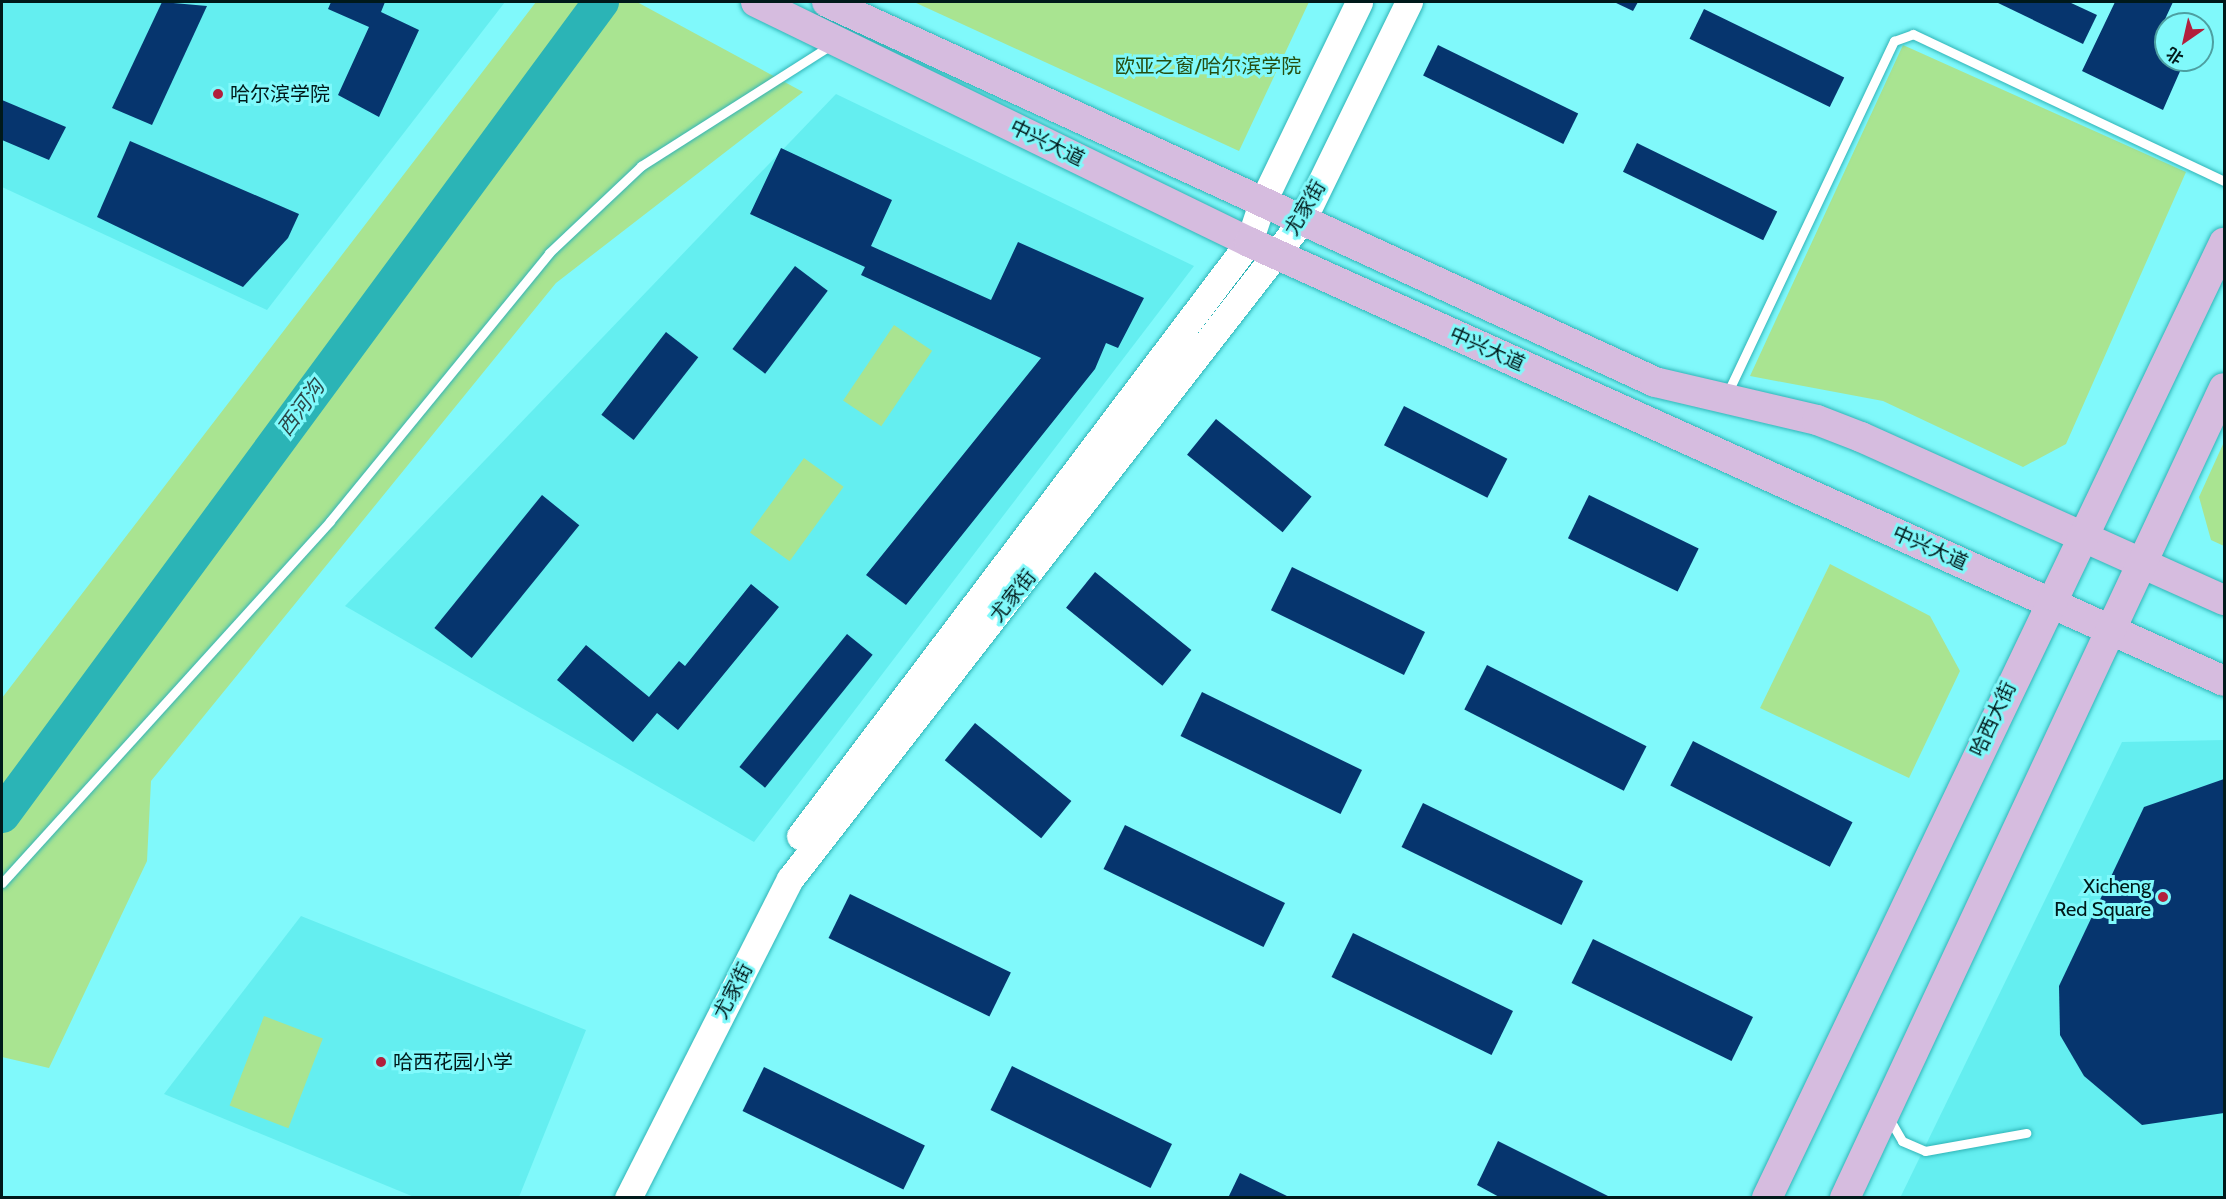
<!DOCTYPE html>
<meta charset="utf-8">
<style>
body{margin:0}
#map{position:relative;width:2226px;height:1199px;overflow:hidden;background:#80f9fb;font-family:Cabin,"Noto Sans SC",sans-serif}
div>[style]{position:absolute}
.built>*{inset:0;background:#64eef0}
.green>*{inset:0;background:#a9e491;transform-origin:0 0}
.river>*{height:36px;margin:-18px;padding:0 18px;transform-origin:18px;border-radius:18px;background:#2bb4b6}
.building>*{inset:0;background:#06356e;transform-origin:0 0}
.roads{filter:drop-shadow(0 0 2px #30b4b7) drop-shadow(0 0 2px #30b4b7)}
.lane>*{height:9px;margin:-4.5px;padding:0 4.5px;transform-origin:4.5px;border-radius:4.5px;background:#fff}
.secondary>*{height:27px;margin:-13.5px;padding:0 13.5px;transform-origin:13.5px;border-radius:13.5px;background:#fff}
.primary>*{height:30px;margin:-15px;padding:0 15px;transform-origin:15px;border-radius:15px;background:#d6bcdf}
.dots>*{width:16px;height:16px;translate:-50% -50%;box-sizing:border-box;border:3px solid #80f9fb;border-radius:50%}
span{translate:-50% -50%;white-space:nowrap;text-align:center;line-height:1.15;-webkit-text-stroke:6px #80f9fb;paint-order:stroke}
.park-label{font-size:20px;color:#264e10}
.poi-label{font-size:20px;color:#00191a}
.left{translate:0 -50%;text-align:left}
.right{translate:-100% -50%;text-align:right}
.street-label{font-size:20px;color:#00191a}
.water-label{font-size:21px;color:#2d4949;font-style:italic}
.frame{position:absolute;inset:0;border:3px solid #00191a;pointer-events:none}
.north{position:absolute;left:2154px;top:12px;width:60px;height:60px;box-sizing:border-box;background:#80f9fb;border:2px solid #4d9fa1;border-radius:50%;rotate:214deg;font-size:16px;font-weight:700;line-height:24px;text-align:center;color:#00191a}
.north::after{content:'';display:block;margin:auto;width:21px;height:27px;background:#b21f3c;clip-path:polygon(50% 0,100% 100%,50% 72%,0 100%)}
</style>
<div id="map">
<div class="built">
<i style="clip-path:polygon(2px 2px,505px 2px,267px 310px,2px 187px)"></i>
<i style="clip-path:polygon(836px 94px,1194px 266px,754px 842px,345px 606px)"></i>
<i style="clip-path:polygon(2224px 740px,2224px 1197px,1900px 1198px,2122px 742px)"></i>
<i style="clip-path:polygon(301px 916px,586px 1030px,519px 1197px,414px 1197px,164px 1094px)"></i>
</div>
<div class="green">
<i style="clip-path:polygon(536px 2px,637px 2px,803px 92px,556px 283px,151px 781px,147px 861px,49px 1068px,2px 1057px,2px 698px)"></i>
<i style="clip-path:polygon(914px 2px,1309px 2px,1239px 151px)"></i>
<i style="clip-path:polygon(1903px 45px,2186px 172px,2066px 444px,2023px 467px,1883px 401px,1750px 376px)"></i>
<i style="left:894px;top:325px;width:46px;height:91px;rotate:34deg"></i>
<i style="clip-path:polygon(2224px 442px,2224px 546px,2211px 540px,2199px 497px)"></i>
<i style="left:804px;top:458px;width:49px;height:92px;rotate:36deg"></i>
<i style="clip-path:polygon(1830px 564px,1930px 616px,1960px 671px,1909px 778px,1760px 708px)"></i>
<i style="left:264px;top:1016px;width:63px;height:96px;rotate:21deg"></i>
</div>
<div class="river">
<i style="left:2px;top:815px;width:1010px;rotate:-53.62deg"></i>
</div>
<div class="building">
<i style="clip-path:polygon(162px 2px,207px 6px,152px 125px,112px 108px)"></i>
<i style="clip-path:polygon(331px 2px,385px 2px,381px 12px,419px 30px,379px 117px,338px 95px,369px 27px,328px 9px)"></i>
<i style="clip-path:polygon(1614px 2px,1638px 2px,1633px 11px)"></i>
<i style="clip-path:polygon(1996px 2px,2069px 2px,2097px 15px,2083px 44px)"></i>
<i style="clip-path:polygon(2115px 2px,2173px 2px,2160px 30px,2166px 33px,2166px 60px,2185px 60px,2163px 110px,2082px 71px)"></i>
<i style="left:1704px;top:9px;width:156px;height:33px;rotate:26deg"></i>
<i style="left:1438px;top:45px;width:156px;height:34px;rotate:26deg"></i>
<i style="clip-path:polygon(2px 100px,66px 127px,49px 160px,2px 140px)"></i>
<i style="clip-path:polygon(130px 141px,299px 214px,288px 238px,243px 287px,97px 217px)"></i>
<i style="left:1637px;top:143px;width:156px;height:32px;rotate:26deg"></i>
<i style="clip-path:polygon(781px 148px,892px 200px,871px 246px,991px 300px,1018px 242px,1144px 298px,1118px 348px,1106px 343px,1095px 369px,906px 605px,866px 575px,1041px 358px,861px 275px,865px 267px,750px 214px)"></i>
<i style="left:795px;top:266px;width:41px;height:104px;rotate:37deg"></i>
<i style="left:666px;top:332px;width:41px;height:105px;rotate:38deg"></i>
<i style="left:1404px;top:406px;width:116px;height:44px;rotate:27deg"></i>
<i style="left:1216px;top:419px;width:123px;height:46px;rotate:39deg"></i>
<i style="left:542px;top:495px;width:48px;height:171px;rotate:39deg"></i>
<i style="left:1589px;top:495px;width:122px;height:48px;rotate:26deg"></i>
<i style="left:1292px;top:567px;width:148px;height:48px;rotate:26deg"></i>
<i style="left:1095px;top:572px;width:124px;height:46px;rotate:39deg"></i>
<i style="clip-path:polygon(751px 584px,779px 607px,678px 730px,657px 713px,633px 742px,557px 680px,586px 645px,649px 697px,679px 661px,685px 666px)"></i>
<i style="left:847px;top:634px;width:33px;height:171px;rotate:39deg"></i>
<i style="left:1487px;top:665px;width:179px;height:50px;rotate:27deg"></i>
<i style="left:1202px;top:692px;width:178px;height:49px;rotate:26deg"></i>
<i style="left:975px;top:723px;width:124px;height:48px;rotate:39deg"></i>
<i style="left:1693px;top:741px;width:179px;height:50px;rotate:27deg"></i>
<i style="clip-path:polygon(2224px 779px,2224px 1113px,2142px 1125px,2084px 1076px,2060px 1035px,2059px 986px,2144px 807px)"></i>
<i style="left:1423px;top:803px;width:178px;height:49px;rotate:26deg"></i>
<i style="left:1125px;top:825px;width:178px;height:49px;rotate:26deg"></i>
<i style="left:850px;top:894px;width:179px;height:49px;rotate:26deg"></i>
<i style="left:1353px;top:933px;width:178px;height:49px;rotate:26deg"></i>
<i style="left:1593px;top:939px;width:178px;height:49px;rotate:26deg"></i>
<i style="left:1012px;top:1066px;width:178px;height:49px;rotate:26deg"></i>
<i style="left:764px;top:1067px;width:179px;height:49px;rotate:26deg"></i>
<i style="clip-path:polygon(1498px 1141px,1612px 1198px,1501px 1198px,1477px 1185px)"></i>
<i style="clip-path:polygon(1240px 1173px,1291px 1198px,1228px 1198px)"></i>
</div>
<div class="roads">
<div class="lane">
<i style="left:1727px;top:394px;width:391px;rotate:-64.7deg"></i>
<i style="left:1894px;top:41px;width:20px;rotate:-20deg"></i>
<i style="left:1913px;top:34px;width:344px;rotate:25.3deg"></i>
<i style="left:2px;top:883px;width:488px;rotate:-47.8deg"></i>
<i style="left:330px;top:521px;width:346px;rotate:-50.7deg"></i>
<i style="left:549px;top:253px;width:127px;rotate:-43.4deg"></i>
<i style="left:641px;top:166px;width:225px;rotate:-32.5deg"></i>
<i style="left:1890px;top:1120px;width:24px;rotate:60deg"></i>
<i style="left:1902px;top:1141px;width:25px;rotate:23deg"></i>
<i style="left:1925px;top:1151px;width:103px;rotate:-10.1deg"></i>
</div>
<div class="secondary">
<i style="left:800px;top:836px;width:745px;rotate:-52.91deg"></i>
<i style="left:1249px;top:242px;width:41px;rotate:-71.6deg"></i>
<i style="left:1262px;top:203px;width:223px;rotate:-64.2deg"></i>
<i style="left:628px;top:1198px;width:358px;rotate:-63.1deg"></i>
<i style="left:790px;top:879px;width:836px;rotate:-52.14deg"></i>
<i style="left:1303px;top:219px;width:242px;rotate:-64deg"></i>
</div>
<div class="primary">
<i style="left:756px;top:2px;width:548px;rotate:25.96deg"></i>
<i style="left:1249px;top:242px;width:1069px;rotate:24.24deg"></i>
<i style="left:827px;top:2px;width:911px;rotate:24.65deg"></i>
<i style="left:1655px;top:382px;width:166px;rotate:13.2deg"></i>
<i style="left:1817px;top:420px;width:47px;rotate:21.1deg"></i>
<i style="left:1861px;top:437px;width:398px;rotate:24.2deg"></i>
<i style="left:1767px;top:1198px;width:1059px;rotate:-64.43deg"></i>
<i style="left:1845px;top:1198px;width:894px;rotate:-64.93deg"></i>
</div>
</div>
<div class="dots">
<i style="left:218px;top:94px;background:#b21f3c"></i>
<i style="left:2163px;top:897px;background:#b21f3c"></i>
<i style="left:381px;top:1062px;background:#b21f3c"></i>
</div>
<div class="park-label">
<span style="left:1208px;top:66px">欧亚之窗/哈尔滨学院</span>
</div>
<div class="poi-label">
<span class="left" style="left:230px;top:94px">哈尔滨学院</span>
<span class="right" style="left:2151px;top:898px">Xicheng<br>Red Square</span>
<span class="left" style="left:393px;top:1062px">哈西花园小学</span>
</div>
<div class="street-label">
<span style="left:1047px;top:143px;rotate:26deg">中兴大道</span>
<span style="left:1305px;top:208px;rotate:-60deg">尤家街</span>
<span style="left:1487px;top:349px;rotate:24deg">中兴大道</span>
<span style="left:1930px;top:548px;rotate:24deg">中兴大道</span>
<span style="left:1013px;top:596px;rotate:-52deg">尤家街</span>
<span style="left:1993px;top:719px;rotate:-65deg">哈西大街</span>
<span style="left:733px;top:991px;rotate:-63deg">尤家街</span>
</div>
<div class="water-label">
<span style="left:301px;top:408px;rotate:-54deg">西河沟</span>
</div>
<div class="frame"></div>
<div class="north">北</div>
</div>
